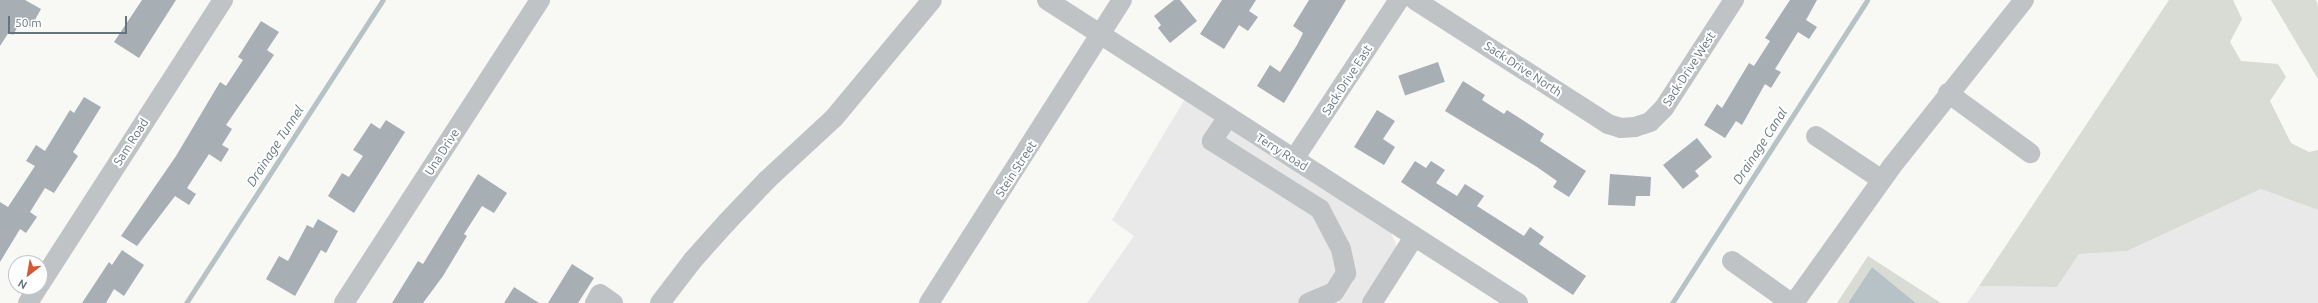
<!DOCTYPE html>
<style>
body{margin:0}
#map{position:relative;width:2318px;height:303px;overflow:hidden;background:#f8f8f5;font-family:Ubuntu,sans-serif}
div>[style]{position:absolute}
.built>*{inset:0;background:#e8e9e8}
.green>*{inset:0;background:#d8dcd5}
.water>*{inset:0;background:#b6c2c5}
.stream>*{height:5px;margin:-2.5px;padding:0 2.5px;transform-origin:2.5px;border-radius:2.5px;background:#b6c2c5}
.building>*{inset:0;background:#a7aeb4;transform-origin:0 0}
.minor>*{height:20px;margin:-10px;padding:0 10px;transform-origin:10px;border-radius:10px;background:#bfc3c6}
span{translate:-50% -50%;white-space:nowrap;text-align:center;line-height:1.15;-webkit-text-stroke:4px #fff;paint-order:stroke}
.street-label{font-size:12px;color:#65747e}
.water-label{font-size:13px;color:#65797f;font-style:italic}
.north{position:absolute;left:8px;top:255px;width:40px;height:40px;box-sizing:border-box;background:#fff;border:1px solid #c1c7cb;border-radius:50%;rotate:211deg;font-size:11px;font-weight:700;line-height:16px;text-align:center;color:#65747e}
.north::after{content:'';display:block;margin:auto;width:14px;height:18px;background:#d75836;clip-path:polygon(50% 0,100% 100%,50% 72%,0 100%)}
.scale{position:absolute;left:8px;top:16px;width:119px;height:18px;box-sizing:border-box;border:2px solid #65747e;border-top:0;padding-left:5px;font-size:12px;line-height:14px;white-space:nowrap;color:#65747e;-webkit-text-stroke:3px #fff;paint-order:stroke}
</style>
<div id="map">
<div class="built">
<i style="clip-path:polygon(1185px 99px,1391px 232px,1398px 249px,1363px 303px,1087px 303px,1134px 236px,1112px 220px)"></i>
<i style="clip-path:polygon(2261px 189px,2318px 210px,2318px 303px,1967px 303px,1979px 286px,2057px 287px,2079px 254px,2127px 251px)"></i>
</div>
<div class="green">
<i style="clip-path:polygon(2169px 0,2233px 0,2242px 19px,2230px 42px,2241px 61px,2278px 64px,2286px 77px,2270px 101px,2291px 143px,2309px 152px,2318px 150px,2318px 210px,2261px 189px,2127px 251px,2079px 254px,2057px 287px,1979px 286px)"></i>
<i style="clip-path:polygon(2271px 0,2316px 0,2318px 6px,2318px 79px)"></i>
<i style="clip-path:polygon(1868px 256px,1941px 303px,1916px 303px,1872px 267px,1848px 303px,1837px 303px)"></i>
</div>
<div class="water">
<i style="clip-path:polygon(1872px 267px,1916px 303px,1848px 303px)"></i>
</div>
<div class="stream">
<i style="left:186px;top:303px;width:361px;rotate:-57deg"></i>
<i style="left:1672px;top:303px;width:360px;rotate:-57.2deg"></i>
</div>
<div class="building">
<i style="clip-path:polygon(0 0,25px 0,41px 9px,31px 27px,21px 21px,13px 35px,9px 32px,0 46px)"></i>
<i style="clip-path:polygon(142px 0,176px 0,139px 58px,114px 42px)"></i>
<i style="clip-path:polygon(1174px 0,1180px 0,1197px 21px,1170px 43px,1158px 28px,1161px 25px,1154px 16px)"></i>
<i style="clip-path:polygon(1222px 0,1256px 0,1249px 11px,1258px 17px,1248px 31px,1239px 25px,1224px 49px,1200px 34px)"></i>
<i style="clip-path:polygon(1309px 0,1346px 0,1284px 103px,1257px 86px,1270px 65px,1280px 72px,1297px 45px,1303px 33px,1293px 26px)"></i>
<i style="clip-path:polygon(1790px 0,1817px 0,1806px 20px,1817px 27px,1809px 39px,1798px 32px,1775px 69px,1781px 72px,1771px 88px,1765px 84px,1742px 125px,1736px 121px,1725px 138px,1704px 125px,1717px 104px,1722px 108px,1749px 63px,1754px 66px,1770px 41px,1765px 38px)"></i>
<i style="clip-path:polygon(261px 21px,279px 32px,267px 50px,274px 55px,226px 125px,232px 129px,222px 145px,229px 149px,221px 162px,209px 154px,187px 188px,196px 194px,189px 205px,175px 196px,137px 246px,121px 236px,176px 156px,220px 82px,226px 86px,243px 60px,238px 57px)"></i>
<i style="left:1438px;top:62px;width:21px;height:42px;rotate:71deg"></i>
<i style="clip-path:polygon(1463px 81px,1485px 95px,1482px 100px,1504px 114px,1507px 110px,1544px 134px,1540px 141px,1586px 171px,1569px 197px,1553px 187px,1557px 181px,1537px 167px,1445px 111px)"></i>
<i style="clip-path:polygon(84px 97px,101px 107px,73px 152px,78px 156px,54px 193px,45px 188px,30px 212px,37px 217px,26px 233px,20px 229px,0 262px,0 202px,8px 207px,35px 166px,26px 161px,36px 145px,45px 151px,70px 110px,74px 113px)"></i>
<i style="clip-path:polygon(1377px 110px,1395px 121px,1383px 139px,1395px 147px,1384px 165px,1354px 147px)"></i>
<i style="clip-path:polygon(386px 120px,405px 132px,354px 213px,328px 196px,342px 173px,349px 177px,363px 156px,353px 150px,371px 123px,380px 129px)"></i>
<i style="clip-path:polygon(1697px 138px,1712px 157px,1695px 171px,1699px 176px,1683px 189px,1663px 165px)"></i>
<i style="clip-path:polygon(1415px 161px,1426px 168px,1431px 161px,1445px 170px,1436px 183px,1457px 196px,1465px 184px,1484px 196px,1477px 206px,1524px 236px,1530px 227px,1544px 237px,1539px 244px,1586px 276px,1573px 295px,1401px 182px)"></i>
<i style="clip-path:polygon(478px 174px,507px 193px,494px 213px,482px 206px,464px 234px,467px 236px,443px 276px,423px 303px,392px 303px,418px 261px,423px 264px)"></i>
<i style="clip-path:polygon(1610px 174px,1651px 177px,1650px 196px,1636px 196px,1635px 206px,1608px 205px)"></i>
<i style="clip-path:polygon(318px 219px,338px 231px,326px 253px,321px 250px,295px 296px,266px 279px,279px 256px,288px 261px,307px 225px,313px 228px)"></i>
<i style="clip-path:polygon(122px 250px,144px 265px,124px 296px,114px 289px,106px 303px,82px 303px,109px 262px,112px 265px)"></i>
<i style="clip-path:polygon(572px 264px,594px 278px,578px 303px,548px 303px)"></i>
<i style="clip-path:polygon(514px 287px,539px 303px,504px 303px)"></i>
</div>
<div class="minor">
<i style="left:1047px;top:0;width:560px;rotate:32.75deg"></i>
<i style="left:1415px;top:0;width:229px;rotate:32.7deg"></i>
<i style="left:1608px;top:124px;width:14px;rotate:17deg"></i>
<i style="left:1621px;top:128px;width:14px;rotate:-4deg"></i>
<i style="left:1635px;top:127px;width:16px;rotate:-18deg"></i>
<i style="left:1650px;top:122px;width:20px;rotate:-45deg"></i>
<i style="left:1664px;top:108px;width:129px;rotate:-57.1deg"></i>
<i style="left:1948px;top:93px;width:102px;rotate:36.2deg"></i>
<i style="left:1228px;top:117px;width:29px;rotate:124deg"></i>
<i style="left:1212px;top:141px;width:128px;rotate:32.2deg"></i>
<i style="left:1320px;top:209px;width:45px;rotate:62.3deg"></i>
<i style="left:1341px;top:249px;width:25px;rotate:78deg"></i>
<i style="left:1346px;top:273px;width:22px;rotate:122deg"></i>
<i style="left:1334px;top:292px;width:28px;rotate:157deg"></i>
<i style="left:1816px;top:136px;width:79px;rotate:33.7deg"></i>
<i style="left:1294px;top:159px;width:191px;rotate:-56.6deg"></i>
<i style="left:1732px;top:261px;width:72px;rotate:35.4deg"></i>
<i style="left:40px;top:284px;width:338px;rotate:-57.2deg"></i>
<i style="left:28px;top:303px;width:19px;rotate:-58deg"></i>
<i style="left:344px;top:303px;width:361px;rotate:-57.1deg"></i>
<i style="left:595px;top:303px;width:10px;rotate:-61deg"></i>
<i style="left:600px;top:294px;width:16px;rotate:35deg"></i>
<i style="left:660px;top:303px;width:54px;rotate:-52.5deg"></i>
<i style="left:693px;top:260px;width:51px;rotate:-48.2deg"></i>
<i style="left:727px;top:222px;width:58px;rotate:-46.4deg"></i>
<i style="left:767px;top:180px;width:91px;rotate:-42.8deg"></i>
<i style="left:834px;top:118px;width:153px;rotate:-50.3deg"></i>
<i style="left:929px;top:303px;width:359px;rotate:-57.5deg"></i>
<i style="left:1372px;top:303px;width:78px;rotate:-57.5deg"></i>
<i style="left:1794px;top:303px;width:168px;rotate:-54.4deg"></i>
<i style="left:1892px;top:166px;width:212px;rotate:-51.5deg"></i>
</div>
<div class="street-label">
<span style="left:1523px;top:69px;rotate:33deg">Sack Drive North</span>
<span style="left:1689px;top:69px;rotate:-57deg">Sack Drive West</span>
<span style="left:1347px;top:80px;rotate:-57deg">Sack Drive East</span>
<span style="left:131px;top:142px;rotate:-57deg">Sam Road</span>
<span style="left:442px;top:152px;rotate:-57deg">Una Drive</span>
<span style="left:1282px;top:152px;rotate:32deg">Terry Road</span>
<span style="left:1016px;top:169px;rotate:-57deg">Stein Street</span>
</div>
<div class="water-label">
<span style="left:275px;top:146px;rotate:-57deg">Drainage Tunnel</span>
<span style="left:1760px;top:146px;rotate:-57deg">Drainage Canal</span>
</div>
<div class="north">N</div>
<div class="scale">50 m</div>
</div>
